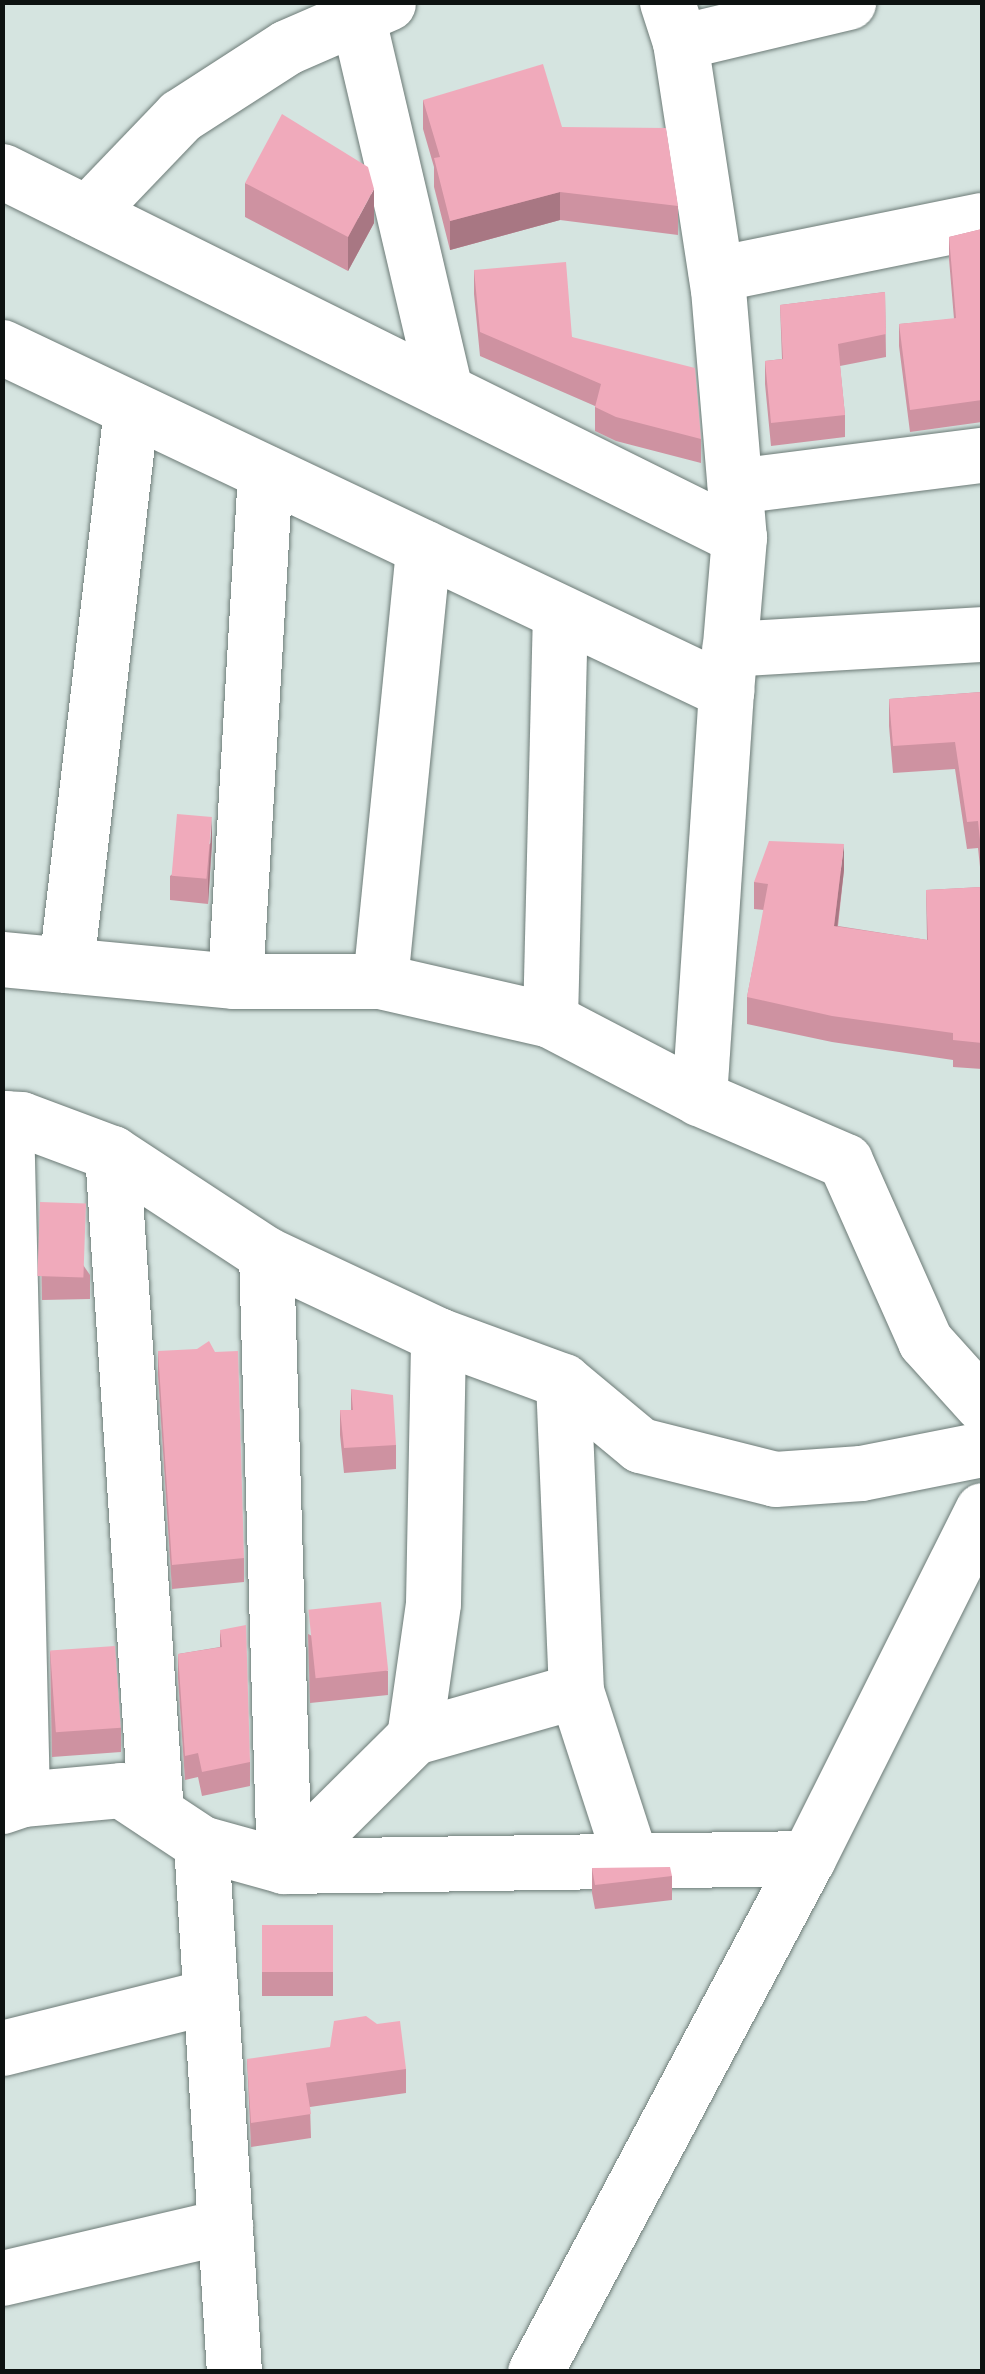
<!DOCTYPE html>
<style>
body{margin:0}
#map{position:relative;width:985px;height:2374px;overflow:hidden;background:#d5e4e0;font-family:Jost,sans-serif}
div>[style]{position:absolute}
.roads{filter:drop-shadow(0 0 2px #6d7b77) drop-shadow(0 0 2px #6d7b77)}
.minor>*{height:55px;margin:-27.5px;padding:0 27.5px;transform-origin:27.5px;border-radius:27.5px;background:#fff}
.wall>*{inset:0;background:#ce92a1;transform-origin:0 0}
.shaded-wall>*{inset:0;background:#a87783}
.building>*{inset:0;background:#f0aabb;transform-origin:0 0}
span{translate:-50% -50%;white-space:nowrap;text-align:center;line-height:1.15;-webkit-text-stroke:9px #fff;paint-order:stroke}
.frame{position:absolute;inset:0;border:5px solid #0d1211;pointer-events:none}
</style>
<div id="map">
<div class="roads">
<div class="minor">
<i style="left:667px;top:2px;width:42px;rotate:72deg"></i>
<i style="left:680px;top:42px;width:250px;rotate:81.3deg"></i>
<i style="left:718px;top:289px;width:249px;rotate:85.2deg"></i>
<i style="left:739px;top:537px;width:155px;rotate:94.8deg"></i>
<i style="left:357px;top:15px;width:386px;rotate:76.8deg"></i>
<i style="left:680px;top:42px;width:173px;rotate:-13.4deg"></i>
<i style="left:2px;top:171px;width:823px;rotate:26.41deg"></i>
<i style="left:87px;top:213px;width:134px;rotate:-46.2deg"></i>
<i style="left:180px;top:116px;width:127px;rotate:-32.8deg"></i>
<i style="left:287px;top:47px;width:110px;rotate:-23.5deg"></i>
<i style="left:716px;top:274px;width:271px;rotate:-11.5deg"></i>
<i style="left:2px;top:347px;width:802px;rotate:25.41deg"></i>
<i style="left:726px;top:691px;width:408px;rotate:93.8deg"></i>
<i style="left:699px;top:1098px;width:159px;rotate:23.3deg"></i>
<i style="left:845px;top:1161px;width:197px;rotate:66deg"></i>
<i style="left:925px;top:1341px;width:85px;rotate:47.9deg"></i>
<i style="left:735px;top:486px;width:249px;rotate:-7.2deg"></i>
<i style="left:729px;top:649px;width:253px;rotate:-3.4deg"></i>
<i style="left:2px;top:959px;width:234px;rotate:5.4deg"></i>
<i style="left:235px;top:981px;width:145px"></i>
<i style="left:380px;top:981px;width:174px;rotate:12.9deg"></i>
<i style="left:550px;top:1020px;width:168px;rotate:27.6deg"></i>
<i style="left:66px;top:965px;width:560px;rotate:-83.33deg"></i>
<i style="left:235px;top:981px;width:509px;rotate:-86.62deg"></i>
<i style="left:380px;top:981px;width:436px;rotate:-84.3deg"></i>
<i style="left:550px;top:1020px;width:407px;rotate:-88.6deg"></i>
<i style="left:2px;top:1118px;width:19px;rotate:3deg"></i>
<i style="left:21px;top:1119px;width:97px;rotate:20.5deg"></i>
<i style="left:112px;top:1153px;width:184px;rotate:33.3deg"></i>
<i style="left:266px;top:1254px;width:190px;rotate:25.2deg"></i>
<i style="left:438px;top:1335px;width:133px;rotate:20.2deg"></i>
<i style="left:563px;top:1381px;width:310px;rotate:87.6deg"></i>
<i style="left:576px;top:1691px;width:178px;rotate:72deg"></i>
<i style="left:6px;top:1118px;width:681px;rotate:88.65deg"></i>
<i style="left:112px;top:1153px;width:661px;rotate:86.19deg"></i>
<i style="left:266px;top:1254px;width:612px;rotate:88.32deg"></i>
<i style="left:563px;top:1381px;width:100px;rotate:39.7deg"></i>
<i style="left:640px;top:1445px;width:139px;rotate:14.1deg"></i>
<i style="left:775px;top:1479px;width:86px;rotate:-4deg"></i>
<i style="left:861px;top:1473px;width:123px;rotate:-11.2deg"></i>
<i style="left:414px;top:1737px;width:168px;rotate:-15.9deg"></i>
<i style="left:2px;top:1806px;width:21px;rotate:-19deg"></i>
<i style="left:22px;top:1799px;width:99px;rotate:-5.2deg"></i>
<i style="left:121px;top:1790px;width:96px;rotate:33.5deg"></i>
<i style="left:201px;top:1843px;width:86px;rotate:15.5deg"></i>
<i style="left:284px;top:1866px;width:524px;rotate:-0.87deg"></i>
<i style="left:201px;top:1843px;width:530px;rotate:86.43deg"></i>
<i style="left:284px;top:1866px;width:183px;rotate:-44.8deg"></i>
<i style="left:414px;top:1737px;width:135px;rotate:-81.9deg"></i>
<i style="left:433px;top:1603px;width:268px;rotate:-88.9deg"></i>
<i style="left:2px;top:2048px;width:214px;rotate:-14deg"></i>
<i style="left:2px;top:2278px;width:229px;rotate:-13.1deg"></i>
<i style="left:535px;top:2372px;width:582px;rotate:-62.03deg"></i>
<i style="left:808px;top:1858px;width:389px;rotate:-63.4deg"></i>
</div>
</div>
<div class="wall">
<i style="clip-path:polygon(423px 100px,562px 127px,678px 206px,678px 235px,560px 220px,450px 250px,434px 187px,434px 167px,423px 129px)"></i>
<i style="clip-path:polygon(245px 183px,374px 223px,348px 271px,245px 217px)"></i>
<i style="clip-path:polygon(982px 229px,982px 422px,910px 432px,899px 346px,899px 324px,954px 319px,949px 259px,949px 237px)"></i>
<i style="clip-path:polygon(474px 270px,572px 337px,701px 439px,701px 463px,616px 441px,595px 431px,595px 406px,480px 356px,474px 294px)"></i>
<i style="clip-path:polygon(885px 292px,886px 357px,840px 366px,845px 415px,845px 437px,771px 446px,765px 384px,765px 361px,782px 359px,780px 305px)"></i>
<i style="clip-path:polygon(981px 656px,982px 656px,982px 886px,978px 848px,967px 849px,955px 769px,893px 773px,889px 726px,889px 699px,981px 692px)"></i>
<i style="clip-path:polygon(212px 842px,208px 904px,170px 900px,170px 876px)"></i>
<i style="clip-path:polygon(844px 870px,838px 926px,927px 940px,926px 890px,982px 887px,982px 1069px,953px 1067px,953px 1060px,832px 1042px,747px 1024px,747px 997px,764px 910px,754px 909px,754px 882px)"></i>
<i style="clip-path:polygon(40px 1202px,90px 1275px,90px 1299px,42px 1300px)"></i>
<i style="clip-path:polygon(158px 1351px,244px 1558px,244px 1582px,172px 1589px,158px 1375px)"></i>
<i style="clip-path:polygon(351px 1389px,396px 1445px,396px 1469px,344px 1473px,340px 1435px,340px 1410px,351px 1410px)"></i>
<i style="clip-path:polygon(220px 1630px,250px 1762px,250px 1786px,202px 1796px,198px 1777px,185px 1780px,178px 1678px,178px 1654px,220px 1647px)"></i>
<i style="clip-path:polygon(308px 1634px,388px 1671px,388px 1695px,310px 1703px)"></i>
<i style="clip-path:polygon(50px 1651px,121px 1728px,121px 1752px,52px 1757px)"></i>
<i style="clip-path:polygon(592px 1868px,672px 1876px,672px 1900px,595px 1909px,592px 1893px)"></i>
<i style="left:333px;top:1925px;width:71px;height:71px;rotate:90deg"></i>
<i style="clip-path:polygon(247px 2059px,406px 2069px,406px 2093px,310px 2107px,311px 2138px,251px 2147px)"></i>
</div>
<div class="shaded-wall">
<i style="clip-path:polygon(374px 189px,374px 223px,348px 271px,348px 237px)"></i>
<i style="clip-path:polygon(560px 192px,560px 220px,450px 250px,450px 221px)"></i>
<i style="clip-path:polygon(212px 817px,212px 842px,208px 904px,208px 880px)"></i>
<i style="clip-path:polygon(844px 844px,844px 870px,834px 953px,834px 926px)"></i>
</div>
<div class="building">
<i style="clip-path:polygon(543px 64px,562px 127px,666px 128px,678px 206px,560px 192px,450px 221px,434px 158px,440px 157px,423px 100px)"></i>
<i style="clip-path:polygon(282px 114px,368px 167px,374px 189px,348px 237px,245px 183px)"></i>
<i style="clip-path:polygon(982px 229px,982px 400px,910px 410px,899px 324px,956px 318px,949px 237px)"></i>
<i style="clip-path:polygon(566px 262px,572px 337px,695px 368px,701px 439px,616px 417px,595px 407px,601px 384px,480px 332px,474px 270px)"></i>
<i style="clip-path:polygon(885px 292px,886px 334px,838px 344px,845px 415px,771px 423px,765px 361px,783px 359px,780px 305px)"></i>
<i style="clip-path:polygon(981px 656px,982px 656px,982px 859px,978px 821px,967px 822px,955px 742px,893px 746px,889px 699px,982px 692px)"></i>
<i style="left:177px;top:814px;width:35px;height:62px;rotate:5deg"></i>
<i style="clip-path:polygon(769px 841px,844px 844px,834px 926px,928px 940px,926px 890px,982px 887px,982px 1043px,953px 1040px,953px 1033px,832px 1016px,747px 997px,768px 884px,754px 882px)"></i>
<i style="left:40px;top:1202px;width:46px;height:74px;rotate:2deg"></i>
<i style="clip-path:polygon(209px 1341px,215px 1352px,238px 1351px,244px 1558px,172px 1565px,158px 1351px,197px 1349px)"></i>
<i style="clip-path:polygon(351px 1389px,393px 1395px,396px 1445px,344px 1448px,340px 1410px,353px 1410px)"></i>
<i style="left:381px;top:1602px;width:69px;height:73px;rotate:84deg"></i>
<i style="clip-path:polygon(246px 1625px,250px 1762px,202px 1772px,198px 1753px,185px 1756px,178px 1654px,222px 1647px,220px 1630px)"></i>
<i style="left:115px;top:1646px;width:82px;height:65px;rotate:86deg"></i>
<i style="clip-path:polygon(670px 1867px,672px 1876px,595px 1885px,592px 1868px)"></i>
<i style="left:333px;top:1925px;width:47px;height:71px;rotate:90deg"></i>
<i style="clip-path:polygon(366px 2016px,377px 2024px,400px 2021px,406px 2069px,306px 2083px,311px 2114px,251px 2123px,247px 2059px,330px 2047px,334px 2021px)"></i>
</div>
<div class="frame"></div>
</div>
